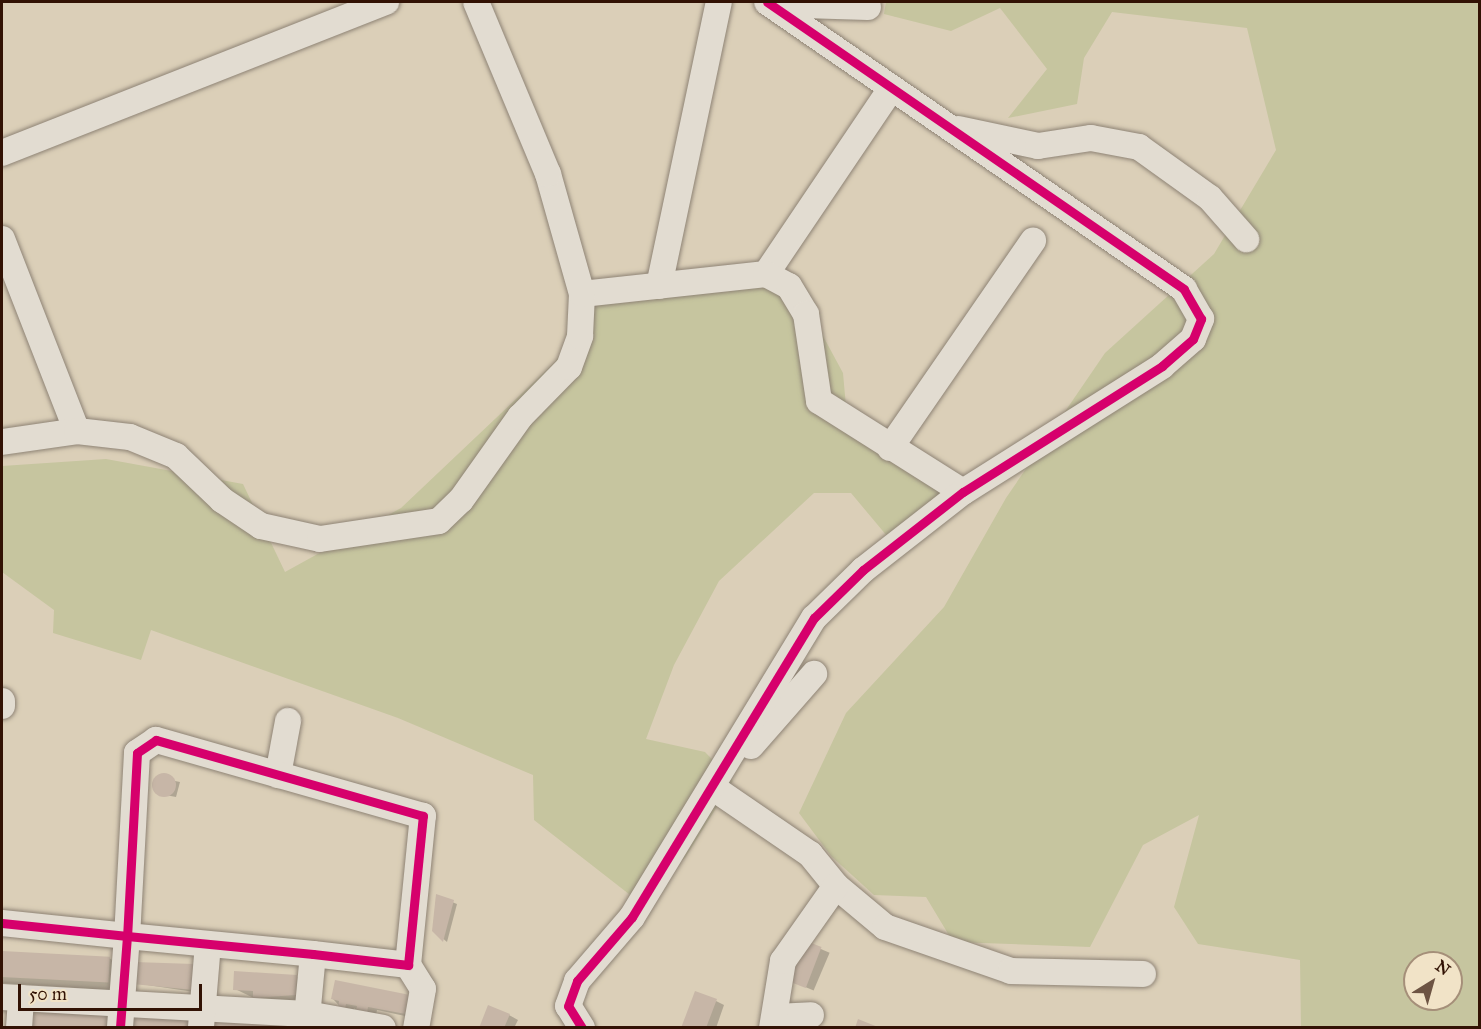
<!DOCTYPE html>
<style>
body{margin:0}
#map{position:relative;width:1481px;height:1029px;overflow:hidden;background:#dbcfb8;font-family:"IM FELL Great Primer",serif}
div>[style]{position:absolute}
.green>*{inset:0;background:#c6c59f}
.shadow>*{inset:0;background:#0003;transform-origin:0 0}
.building>*{inset:0;background:#c7b6a7;transform-origin:0 0}
.round{border-radius:50%}
.roads{filter:drop-shadow(0 0 2px #8e8375) drop-shadow(0 0 2px #8e8375)}
.minor>*{height:26px;margin:-13px;padding:0 13px;transform-origin:13px;border-radius:13px;background:#e2dcd1}
.cycleway>*{height:9px;margin:-4.5px;padding:0 4.5px;transform-origin:4.5px;border-radius:4.5px;background:#d6006c}
span{translate:-50% -50%;white-space:nowrap;text-align:center;line-height:1.15;-webkit-text-stroke:4.5px #f1e3c7;paint-order:stroke}
.frame{position:absolute;inset:0;border:3px solid #321204;pointer-events:none}
.north{position:absolute;left:1403px;top:951px;width:60px;height:60px;box-sizing:border-box;background:#f1e3c7;border:2px solid #a58f79;border-radius:50%;rotate:37deg;font-size:16px;font-weight:700;line-height:24px;text-align:center;color:#321204}
.north::after{content:'';display:block;margin:auto;width:21px;height:27px;background:#6d5443;clip-path:polygon(50% 0,100% 100%,50% 72%,0 100%)}
.scale{position:absolute;left:18px;top:984px;width:184px;height:27px;box-sizing:border-box;border:3px solid #321204;border-top:0;padding-left:8px;font-size:18px;line-height:21px;white-space:nowrap;color:#321204;-webkit-text-stroke:4px #f1e3c7;paint-order:stroke}
</style>
<div id="map">
<div class="green">
<i style="clip-path:polygon(evenodd,886px 2px,1479px 2px,1479px 1027px,1301px 1027px,1300px 960px,1198px 944px,1174px 907px,1199px 815px,1143px 845px,1090px 947px,953px 942px,926px 897px,874px 895px,831px 856px,799px 813px,846px 713px,944px 607px,1006px 498px,1105px 353px,1214px 254px,1276px 150px,1247px 28px,1112px 12px,1084px 58px,1077px 104px,1008px 118px,1047px 69px,1000px 8px,951px 31px,884px 14px,886px 2px,1415px 963px,1451px 963px,1451px 999px,1415px 999px,1415px 963px)"></i>
<i style="clip-path:polygon(676px 274px,771px 288px,823px 336px,843px 373px,848px 429px,954px 492px,887px 536px,851px 493px,814px 493px,719px 581px,674px 665px,646px 739px,705px 752px,733px 781px,685px 858px,634px 898px,534px 820px,533px 775px,398px 718px,151px 630px,141px 660px,53px 633px,54px 610px,2px 572px,2px 466px,106px 459px,243px 484px,285px 572px,401px 508px,555px 362px,594px 303px)"></i>
</div>
<div class="shadow">
<i style="clip-path:polygon(155px 777px,180px 782px,176px 797px,155px 793px)"></i>
<i style="clip-path:polygon(437px 896px,457px 904px,447px 942px,434px 931px)"></i>
<i style="left:802px;top:941px;width:30px;height:41px;rotate:23deg"></i>
<i style="clip-path:polygon(2px 952px,109px 958px,122px 966px,122px 991px,2px 983px)"></i>
<i style="clip-path:polygon(202px 971px,201px 993px,134px 983px)"></i>
<i style="clip-path:polygon(296px 976px,305px 981px,304px 999px,262px 1002px,235px 989px)"></i>
<i style="clip-path:polygon(336px 982px,419px 1019px,377px 1010px,374px 1024px,354px 1008px,352px 1019px,333px 999px)"></i>
<i style="clip-path:polygon(716px 1001px,724px 1005px,716px 1028px,683px 1028px)"></i>
<i style="clip-path:polygon(509px 1015px,518px 1020px,514px 1028px,481px 1028px)"></i>
</div>
<div class="building">
<i class="round" style="left:152px;top:773px;width:24px;height:24px"></i>
<i style="clip-path:polygon(436px 894px,454px 900px,443px 942px,432px 931px)"></i>
<i style="left:801px;top:939px;width:22px;height:44px;rotate:21deg"></i>
<i style="left:2px;top:951px;width:108px;height:26px;rotate:3deg"></i>
<i style="clip-path:polygon(134px 962px,194px 964px,193px 990px,133px 984px)"></i>
<i style="clip-path:polygon(234px 971px,297px 975px,296px 995px,253px 998px,253px 991px,233px 990px)"></i>
<i style="clip-path:polygon(335px 980px,415px 996px,411px 1015px,368px 1007px,366px 1021px,354px 1019px,357px 1006px,346px 1004px,344px 1015px,337px 1014px,339px 1001px,331px 999px)"></i>
<i style="clip-path:polygon(695px 991px,717px 999px,706px 1028px,681px 1028px)"></i>
<i style="clip-path:polygon(488px 1005px,510px 1014px,504px 1028px,479px 1028px)"></i>
<i style="clip-path:polygon(25px 1007px,109px 1012px,108px 1028px,24px 1028px)"></i>
<i style="clip-path:polygon(130px 1012px,193px 1016px,192px 1028px,129px 1028px)"></i>
<i style="clip-path:polygon(858px 1019px,878px 1027px,878px 1028px,855px 1028px)"></i>
<i style="clip-path:polygon(210px 1022px,282px 1026px,282px 1028px,210px 1028px)"></i>
</div>
<div class="roads">
<div class="minor">
<i style="left:771px;top:4px;width:97px;rotate:1.8deg"></i>
<i style="left:958px;top:129px;width:82px;rotate:12deg"></i>
<i style="left:1038px;top:146px;width:54px;rotate:-8.6deg"></i>
<i style="left:1091px;top:138px;width:49px;rotate:10.6deg"></i>
<i style="left:1139px;top:147px;width:87px;rotate:35.7deg"></i>
<i style="left:1210px;top:198px;width:55px;rotate:48.7deg"></i>
<i style="left:2px;top:153px;width:413px;rotate:-21.5deg"></i>
<i style="left:2px;top:239px;width:206px;rotate:68.7deg"></i>
<i style="left:766px;top:274px;width:223px;rotate:-56deg"></i>
<i style="left:659px;top:286px;width:290px;rotate:-78.1deg"></i>
<i style="left:582px;top:294px;width:185px;rotate:-6.2deg"></i>
<i style="left:766px;top:274px;width:26px;rotate:28deg"></i>
<i style="left:789px;top:286px;width:33px;rotate:59deg"></i>
<i style="left:806px;top:314px;width:88px;rotate:81.5deg"></i>
<i style="left:819px;top:401px;width:170px;rotate:32.3deg"></i>
<i style="left:2px;top:442px;width:76px;rotate:-8.3deg"></i>
<i style="left:77px;top:431px;width:53px;rotate:6.5deg"></i>
<i style="left:130px;top:437px;width:50px;rotate:22.4deg"></i>
<i style="left:176px;top:456px;width:64px;rotate:43.7deg"></i>
<i style="left:222px;top:500px;width:47px;rotate:33.7deg"></i>
<i style="left:261px;top:526px;width:60px;rotate:12.4deg"></i>
<i style="left:320px;top:539px;width:120px;rotate:-8.6deg"></i>
<i style="left:439px;top:521px;width:30px;rotate:-44deg"></i>
<i style="left:461px;top:500px;width:102px;rotate:-54.6deg"></i>
<i style="left:520px;top:417px;width:70px;rotate:-45.6deg"></i>
<i style="left:569px;top:367px;width:33px;rotate:-70deg"></i>
<i style="left:580px;top:336px;width:42px;rotate:-87.3deg"></i>
<i style="left:582px;top:294px;width:125px;rotate:-105.8deg"></i>
<i style="left:548px;top:174px;width:186px;rotate:-112.7deg"></i>
<i style="left:890px;top:448px;width:252px;rotate:-55.4deg"></i>
<i style="left:2px;top:701px;width:5px;rotate:90deg"></i>
<i style="left:751px;top:746px;width:96px;rotate:-48.8deg"></i>
<i style="left:278px;top:775px;width:55px;rotate:-79.5deg"></i>
<i style="left:712px;top:787px;width:119px;rotate:34.4deg"></i>
<i style="left:810px;top:854px;width:41px;rotate:50.9deg"></i>
<i style="left:836px;top:886px;width:64px;rotate:39.9deg"></i>
<i style="left:885px;top:927px;width:133px;rotate:19.2deg"></i>
<i style="left:1011px;top:971px;width:132px;rotate:1.3deg"></i>
<i style="left:2px;top:923px;width:126px;rotate:5.9deg"></i>
<i style="left:127px;top:936px;width:187px;rotate:5.5deg"></i>
<i style="left:313px;top:954px;width:96px;rotate:6.6deg"></i>
<i style="left:408px;top:965px;width:150px;rotate:-84.3deg"></i>
<i style="left:423px;top:816px;width:278px;rotate:-164.1deg"></i>
<i style="left:156px;top:740px;width:23px;rotate:146deg"></i>
<i style="left:137px;top:753px;width:183px;rotate:93.1deg"></i>
<i style="left:127px;top:936px;width:92px;rotate:94.4deg"></i>
<i style="left:408px;top:965px;width:28px;rotate:58deg"></i>
<i style="left:423px;top:989px;width:40px;rotate:100deg"></i>
<i style="left:2px;top:997px;width:305px;rotate:3.2deg"></i>
<i style="left:307px;top:1014px;width:77px;rotate:10.4deg"></i>
<i style="left:776px;top:1017px;width:35px;rotate:-3deg"></i>
<i style="left:201px;top:1027px;width:83px;rotate:-85.2deg"></i>
<i style="left:19px;top:1028px;width:30px;rotate:-86deg"></i>
<i style="left:306px;top:1028px;width:74px;rotate:-84.6deg"></i>
<i style="left:582px;top:1028px;width:26px;rotate:-122deg"></i>
<i style="left:568px;top:1006px;width:27px;rotate:-70deg"></i>
<i style="left:577px;top:981px;width:84px;rotate:-49.3deg"></i>
<i style="left:632px;top:917px;width:350px;rotate:-58.7deg"></i>
<i style="left:814px;top:618px;width:69px;rotate:-44.4deg"></i>
<i style="left:863px;top:570px;width:127px;rotate:-38deg"></i>
<i style="left:963px;top:492px;width:236px;rotate:-32.3deg"></i>
<i style="left:1162px;top:366px;width:41px;rotate:-41.1deg"></i>
<i style="left:1193px;top:339px;width:22px;rotate:-68deg"></i>
<i style="left:1201px;top:319px;width:34px;rotate:-120deg"></i>
<i style="left:1184px;top:289px;width:506px;rotate:-145.46deg"></i>
<i style="left:772px;top:1028px;width:68px;rotate:-80.7deg"></i>
<i style="left:783px;top:961px;width:92px;rotate:-54.8deg"></i>
</div>
</div>
<div class="cycleway">
<i style="left:2px;top:923px;width:126px;rotate:5.9deg"></i>
<i style="left:127px;top:936px;width:187px;rotate:5.5deg"></i>
<i style="left:313px;top:954px;width:96px;rotate:6.6deg"></i>
<i style="left:408px;top:965px;width:150px;rotate:-84.3deg"></i>
<i style="left:423px;top:816px;width:278px;rotate:-164.1deg"></i>
<i style="left:156px;top:740px;width:23px;rotate:146deg"></i>
<i style="left:137px;top:753px;width:183px;rotate:93.1deg"></i>
<i style="left:127px;top:936px;width:92px;rotate:94.4deg"></i>
<i style="left:582px;top:1028px;width:26px;rotate:-122deg"></i>
<i style="left:568px;top:1006px;width:27px;rotate:-70deg"></i>
<i style="left:577px;top:981px;width:84px;rotate:-49.3deg"></i>
<i style="left:632px;top:917px;width:350px;rotate:-58.7deg"></i>
<i style="left:814px;top:618px;width:69px;rotate:-44.4deg"></i>
<i style="left:863px;top:570px;width:127px;rotate:-38deg"></i>
<i style="left:963px;top:492px;width:236px;rotate:-32.3deg"></i>
<i style="left:1162px;top:366px;width:41px;rotate:-41.1deg"></i>
<i style="left:1193px;top:339px;width:22px;rotate:-68deg"></i>
<i style="left:1201px;top:319px;width:34px;rotate:-120deg"></i>
<i style="left:1184px;top:289px;width:506px;rotate:-145.46deg"></i>
</div>
<div class="frame"></div>
<div class="north">N</div>
<div class="scale">50 m</div>
</div>
